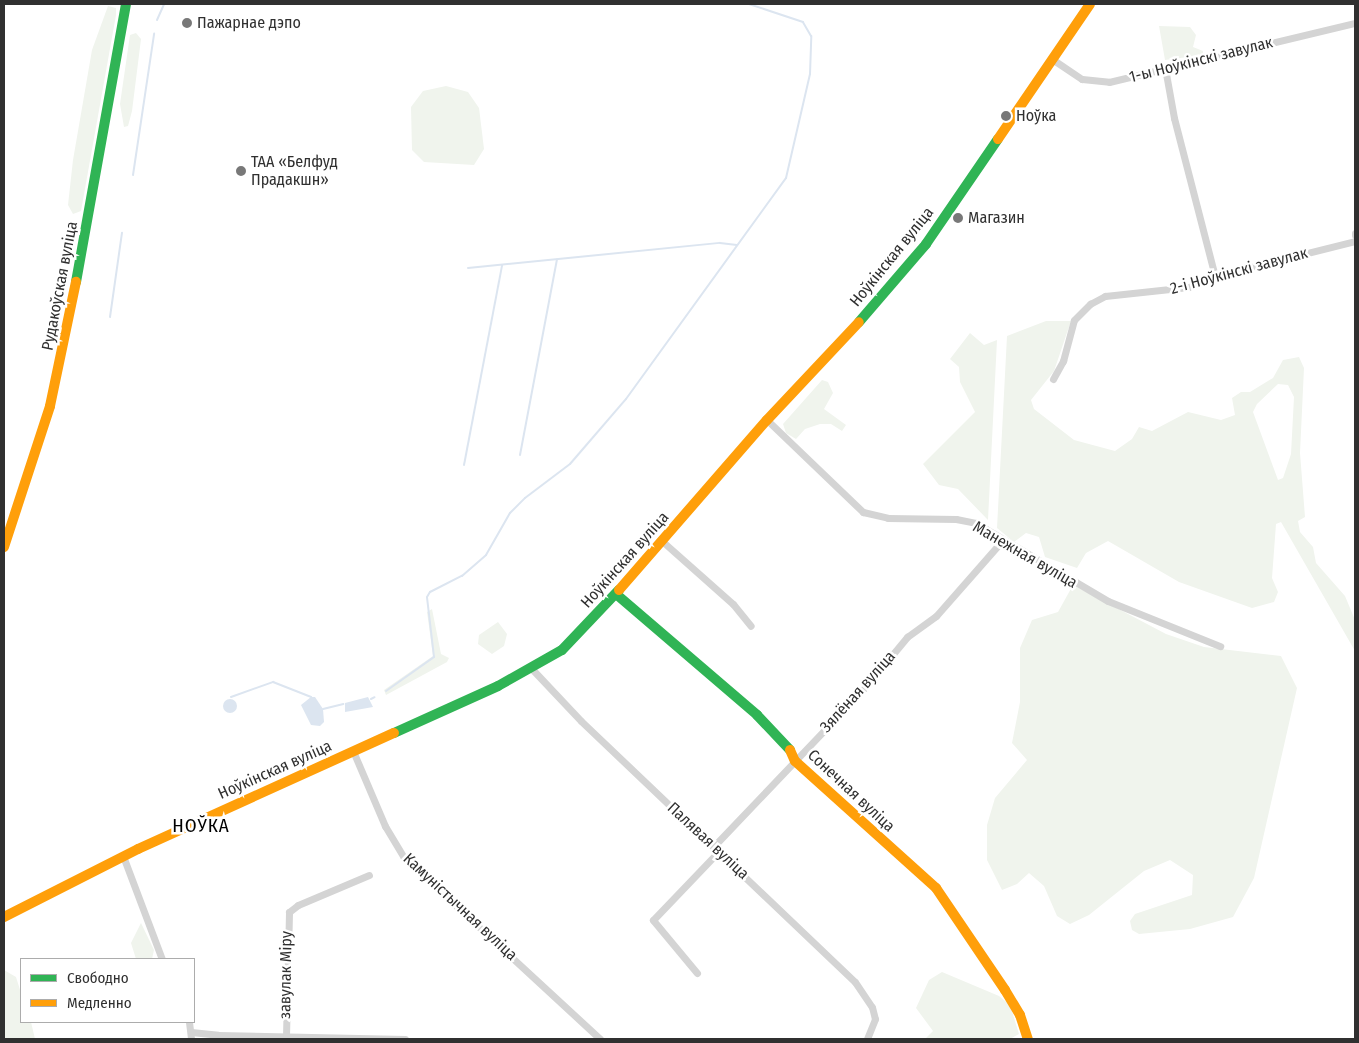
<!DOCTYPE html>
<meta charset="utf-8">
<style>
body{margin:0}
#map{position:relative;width:1359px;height:1043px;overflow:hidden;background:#fff;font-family:"Fira Sans Condensed",sans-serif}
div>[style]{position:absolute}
.green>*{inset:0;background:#f0f4ed}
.water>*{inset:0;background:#dce5f0}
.round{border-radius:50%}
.stream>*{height:2px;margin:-1px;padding:0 1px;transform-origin:1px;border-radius:1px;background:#dce5f0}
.street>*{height:7px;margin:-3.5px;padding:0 3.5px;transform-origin:3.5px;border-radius:3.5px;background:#d4d4d4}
.fast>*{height:10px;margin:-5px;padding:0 5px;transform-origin:5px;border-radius:5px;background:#30b455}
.slow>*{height:10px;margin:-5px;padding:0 5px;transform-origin:5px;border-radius:5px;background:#ff9f0a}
.dots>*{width:14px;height:14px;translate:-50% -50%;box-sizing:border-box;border:2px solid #fff;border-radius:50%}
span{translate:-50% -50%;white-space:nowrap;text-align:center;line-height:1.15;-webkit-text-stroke:5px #fff;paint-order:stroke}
.poi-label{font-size:16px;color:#303030}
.left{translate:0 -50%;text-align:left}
.street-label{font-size:16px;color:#303030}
.quarter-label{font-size:19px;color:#000;letter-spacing:1px}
.frame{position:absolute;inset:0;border:5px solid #303030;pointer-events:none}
.legend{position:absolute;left:20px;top:958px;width:175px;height:65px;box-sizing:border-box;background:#fff;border:1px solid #acacac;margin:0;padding:6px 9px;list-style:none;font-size:15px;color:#303030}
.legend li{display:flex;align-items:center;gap:10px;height:25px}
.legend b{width:25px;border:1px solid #acacac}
</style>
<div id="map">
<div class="green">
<i style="clip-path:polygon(108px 6px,116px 8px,116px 15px,81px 211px,73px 214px,68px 205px,73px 160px,92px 50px)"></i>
<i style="clip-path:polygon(1159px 26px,1190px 27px,1196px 35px,1193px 47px,1203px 51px,1203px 55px,1165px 60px)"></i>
<i style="clip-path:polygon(136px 33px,141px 39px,132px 111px,128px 126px,124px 127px,120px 104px,130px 35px)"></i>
<i style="clip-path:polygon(446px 86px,468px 92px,479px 108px,484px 149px,474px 165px,424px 162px,412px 150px,411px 107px,423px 91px)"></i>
<i style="clip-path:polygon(evenodd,1046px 321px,1071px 321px,1054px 371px,1031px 400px,1034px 409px,1074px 440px,1115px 451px,1132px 439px,1139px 427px,1152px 431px,1188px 412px,1221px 420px,1235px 415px,1232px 398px,1241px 392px,1250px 392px,1273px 378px,1283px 360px,1299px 357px,1304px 368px,1300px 453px,1305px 517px,1298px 521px,1300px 532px,1313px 547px,1316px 563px,1345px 596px,1355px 620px,1355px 651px,1281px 522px,1276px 524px,1272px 578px,1278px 592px,1274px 602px,1252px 608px,1179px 582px,1108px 541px,1086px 553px,1077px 568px,1045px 557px,1039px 537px,1026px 533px,1014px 542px,997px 528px,1007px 336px,1046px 321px,1278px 384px,1288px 385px,1294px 397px,1291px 454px,1283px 478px,1278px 480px,1253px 412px,1257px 404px,1278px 384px)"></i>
<i style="clip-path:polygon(970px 333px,984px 345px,997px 340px,988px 520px,958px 489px,939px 485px,923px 464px,975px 412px,960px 382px,959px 367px,950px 359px)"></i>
<i style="clip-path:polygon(822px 380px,828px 382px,833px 393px,824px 409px,846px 425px,842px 431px,831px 424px,820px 424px,805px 429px,796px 439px,786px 433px,783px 424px)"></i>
<i style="clip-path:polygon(1073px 585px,1166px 634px,1204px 647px,1281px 656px,1297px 688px,1254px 878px,1233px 917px,1190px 929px,1139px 934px,1132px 930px,1130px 921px,1135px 914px,1192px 895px,1193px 875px,1170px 860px,1144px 871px,1089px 915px,1070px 924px,1057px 916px,1044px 886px,1029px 873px,1017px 884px,1002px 890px,987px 860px,987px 825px,995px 798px,1027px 760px,1012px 743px,1020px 702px,1020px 648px,1032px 620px,1058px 612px)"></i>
<i style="clip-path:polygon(432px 609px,441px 654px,449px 658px,447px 662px,386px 695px,384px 690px,433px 656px,427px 612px)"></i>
<i style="clip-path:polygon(498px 622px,507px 634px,504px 646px,492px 654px,478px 644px,479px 635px)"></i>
<i style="clip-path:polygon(141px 923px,154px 950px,152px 959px,136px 959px,131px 943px)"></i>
<i style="clip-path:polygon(4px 970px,16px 977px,21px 993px,21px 1022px,31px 1022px,35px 1039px,4px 1039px)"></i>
<i style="clip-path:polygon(942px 972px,999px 996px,1010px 1005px,1019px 1034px,1010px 1039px,925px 1039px,933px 1031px,916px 1008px,929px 980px)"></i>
</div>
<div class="water">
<i style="clip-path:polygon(311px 697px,315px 697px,323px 709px,324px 722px,320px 726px,311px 725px,301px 705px)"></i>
<i style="clip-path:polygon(368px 697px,373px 707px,345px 712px,345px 703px)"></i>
<i class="round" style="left:223px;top:699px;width:14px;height:14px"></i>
</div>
<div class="stream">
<i style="left:157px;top:20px;width:17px;rotate:-66deg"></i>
<i style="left:133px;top:175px;width:143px;rotate:-81.5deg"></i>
<i style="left:468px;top:268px;width:253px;rotate:-5.7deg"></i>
<i style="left:720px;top:243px;width:17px;rotate:7deg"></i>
<i style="left:110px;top:317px;width:85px;rotate:-81.9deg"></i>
<i style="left:520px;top:455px;width:199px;rotate:-79.3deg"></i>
<i style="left:464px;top:465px;width:203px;rotate:-79.2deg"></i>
<i style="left:386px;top:691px;width:59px;rotate:-35.3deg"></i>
<i style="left:434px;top:657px;width:60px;rotate:-96.7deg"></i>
<i style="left:427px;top:597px;width:6px;rotate:-59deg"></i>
<i style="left:430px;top:592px;width:36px;rotate:-27deg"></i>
<i style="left:462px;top:576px;width:32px;rotate:-41deg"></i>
<i style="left:486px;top:555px;width:48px;rotate:-60.3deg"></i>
<i style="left:510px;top:513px;width:21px;rotate:-45deg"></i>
<i style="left:525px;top:498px;width:56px;rotate:-37.1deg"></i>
<i style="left:570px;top:464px;width:86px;rotate:-49.3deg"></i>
<i style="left:626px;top:399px;width:273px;rotate:-54.1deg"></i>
<i style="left:786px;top:178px;width:107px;rotate:-77deg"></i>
<i style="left:810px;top:74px;width:38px;rotate:-88deg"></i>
<i style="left:811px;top:36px;width:16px;rotate:-120deg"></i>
<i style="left:803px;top:22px;width:57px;rotate:-161.6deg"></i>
<i style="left:231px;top:697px;width:45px;rotate:-19.7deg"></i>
<i style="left:273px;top:682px;width:41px;rotate:21.5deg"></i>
<i style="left:371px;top:699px;width:4px;rotate:-27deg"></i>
<i style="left:323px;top:709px;width:21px;rotate:-14deg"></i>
</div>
<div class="street">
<i style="left:1052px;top:59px;width:36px;rotate:34deg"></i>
<i style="left:1082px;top:79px;width:27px;rotate:6deg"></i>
<i style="left:1109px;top:82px;width:253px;rotate:-13.5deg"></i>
<i style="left:1165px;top:68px;width:51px;rotate:79.8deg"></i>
<i style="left:1174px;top:118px;width:163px;rotate:75.5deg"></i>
<i style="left:1355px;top:233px;width:2px;rotate:90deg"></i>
<i style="left:1053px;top:379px;width:21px;rotate:-61deg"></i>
<i style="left:1063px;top:361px;width:42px;rotate:-75deg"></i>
<i style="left:1074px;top:320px;width:23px;rotate:-45deg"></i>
<i style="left:1090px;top:304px;width:17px;rotate:-28deg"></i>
<i style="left:1105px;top:296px;width:84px;rotate:-6.1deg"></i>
<i style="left:1189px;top:287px;width:28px;rotate:-23deg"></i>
<i style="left:1215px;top:276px;width:144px;rotate:-14deg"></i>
<i style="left:767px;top:420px;width:133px;rotate:43.8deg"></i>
<i style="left:863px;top:512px;width:26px;rotate:13deg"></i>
<i style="left:888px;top:518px;width:68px;rotate:0.8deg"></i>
<i style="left:956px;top:519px;width:20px;rotate:11deg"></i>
<i style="left:976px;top:523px;width:153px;rotate:30.6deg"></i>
<i style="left:1108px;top:601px;width:121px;rotate:21.9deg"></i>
<i style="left:662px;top:541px;width:95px;rotate:41.6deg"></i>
<i style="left:733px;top:604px;width:28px;rotate:51deg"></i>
<i style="left:532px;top:669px;width:71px;rotate:46.7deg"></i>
<i style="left:581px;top:721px;width:378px;rotate:43.6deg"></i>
<i style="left:855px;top:982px;width:30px;rotate:56deg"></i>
<i style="left:872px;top:1007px;width:12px;rotate:76deg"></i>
<i style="left:875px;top:1019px;width:22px;rotate:112deg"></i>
<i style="left:353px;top:751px;width:82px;rotate:66.9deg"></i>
<i style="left:385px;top:826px;width:37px;rotate:59deg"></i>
<i style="left:404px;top:858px;width:267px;rotate:42.7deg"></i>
<i style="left:714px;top:846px;width:225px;rotate:-46.4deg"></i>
<i style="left:869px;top:683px;width:60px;rotate:-50.4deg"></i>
<i style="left:907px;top:637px;width:36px;rotate:-36deg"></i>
<i style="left:936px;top:616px;width:100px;rotate:-48.7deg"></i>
<i style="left:123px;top:856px;width:110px;rotate:69.3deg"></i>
<i style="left:697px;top:973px;width:69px;rotate:-129.7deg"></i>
<i style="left:653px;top:920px;width:95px;rotate:-46.3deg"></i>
<i style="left:189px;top:1022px;width:17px;rotate:83deg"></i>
<i style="left:191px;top:1032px;width:27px;rotate:6deg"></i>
<i style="left:218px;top:1035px;width:187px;rotate:1.2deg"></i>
<i style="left:286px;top:1036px;width:124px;rotate:-88.6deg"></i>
<i style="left:289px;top:912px;width:11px;rotate:-38deg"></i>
<i style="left:298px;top:905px;width:77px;rotate:-22.9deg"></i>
</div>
<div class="fast">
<i style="left:76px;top:282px;width:282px;rotate:-79.8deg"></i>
<i style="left:859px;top:322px;width:103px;rotate:-49.3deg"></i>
<i style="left:926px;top:244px;width:127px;rotate:-55.6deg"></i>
<i style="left:616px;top:594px;width:186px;rotate:40.6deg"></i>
<i style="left:757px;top:715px;width:48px;rotate:46.7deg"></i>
<i style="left:394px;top:733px;width:114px;rotate:-24.3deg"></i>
<i style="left:498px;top:686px;width:73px;rotate:-29.4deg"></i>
<i style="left:562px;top:650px;width:83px;rotate:-46.5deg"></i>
</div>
<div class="slow">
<i style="left:998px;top:139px;width:163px;rotate:-55.7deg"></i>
<i style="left:4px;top:547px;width:148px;rotate:-71.9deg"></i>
<i style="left:50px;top:406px;width:127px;rotate:-78.2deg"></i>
<i style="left:619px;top:590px;width:225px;rotate:-49deg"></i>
<i style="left:767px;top:420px;width:134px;rotate:-46.8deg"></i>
<i style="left:790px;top:750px;width:12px;rotate:66deg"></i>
<i style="left:795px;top:761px;width:190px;rotate:42deg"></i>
<i style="left:936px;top:888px;width:123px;rotate:55.9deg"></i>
<i style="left:1005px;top:990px;width:29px;rotate:59deg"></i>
<i style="left:1020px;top:1015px;width:25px;rotate:72deg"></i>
<i style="left:4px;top:917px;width:150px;rotate:-26.9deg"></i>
<i style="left:138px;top:849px;width:281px;rotate:-24.4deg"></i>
</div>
<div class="dots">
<i style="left:187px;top:23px;background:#787878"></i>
<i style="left:1006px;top:116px;background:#787878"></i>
<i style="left:241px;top:171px;background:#787878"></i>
<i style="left:958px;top:218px;background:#787878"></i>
</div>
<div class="poi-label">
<span class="left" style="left:197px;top:23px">Пажарнае дэпо</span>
<span class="left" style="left:1016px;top:116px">Ноўка</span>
<span class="left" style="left:251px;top:171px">ТАА «Белфуд<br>Прадакшн»</span>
<span class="left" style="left:968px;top:218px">Магазин</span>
</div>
<div class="street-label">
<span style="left:1201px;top:60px;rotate:-14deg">1-ы Ноўкінскі завулак</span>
<span style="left:892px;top:257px;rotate:-51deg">Ноўкінская вуліца</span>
<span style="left:1239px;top:271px;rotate:-15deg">2-і Ноўкінскі завулак</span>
<span style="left:60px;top:286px;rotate:-79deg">Рудакоўская вуліца</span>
<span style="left:1025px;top:555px;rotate:30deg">Манежная вуліца</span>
<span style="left:625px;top:560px;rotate:-48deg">Ноўкінская вуліца</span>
<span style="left:858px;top:692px;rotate:-48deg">Зялёная вуліца</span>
<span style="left:275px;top:770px;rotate:-24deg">Ноўкінская вуліца</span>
<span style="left:851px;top:791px;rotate:43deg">Сонечная вуліца</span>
<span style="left:708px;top:841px;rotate:43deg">Палявая вуліца</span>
<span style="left:460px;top:907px;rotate:43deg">Камуністычная вуліца</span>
<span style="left:286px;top:975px;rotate:-89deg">завулак Міру</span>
</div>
<div class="quarter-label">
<span style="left:201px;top:826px">НОЎКА</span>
</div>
<div class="frame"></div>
<ul class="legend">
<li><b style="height:6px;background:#30b455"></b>Свободно</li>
<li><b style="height:6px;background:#ff9f0a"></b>Медленно</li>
</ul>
</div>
